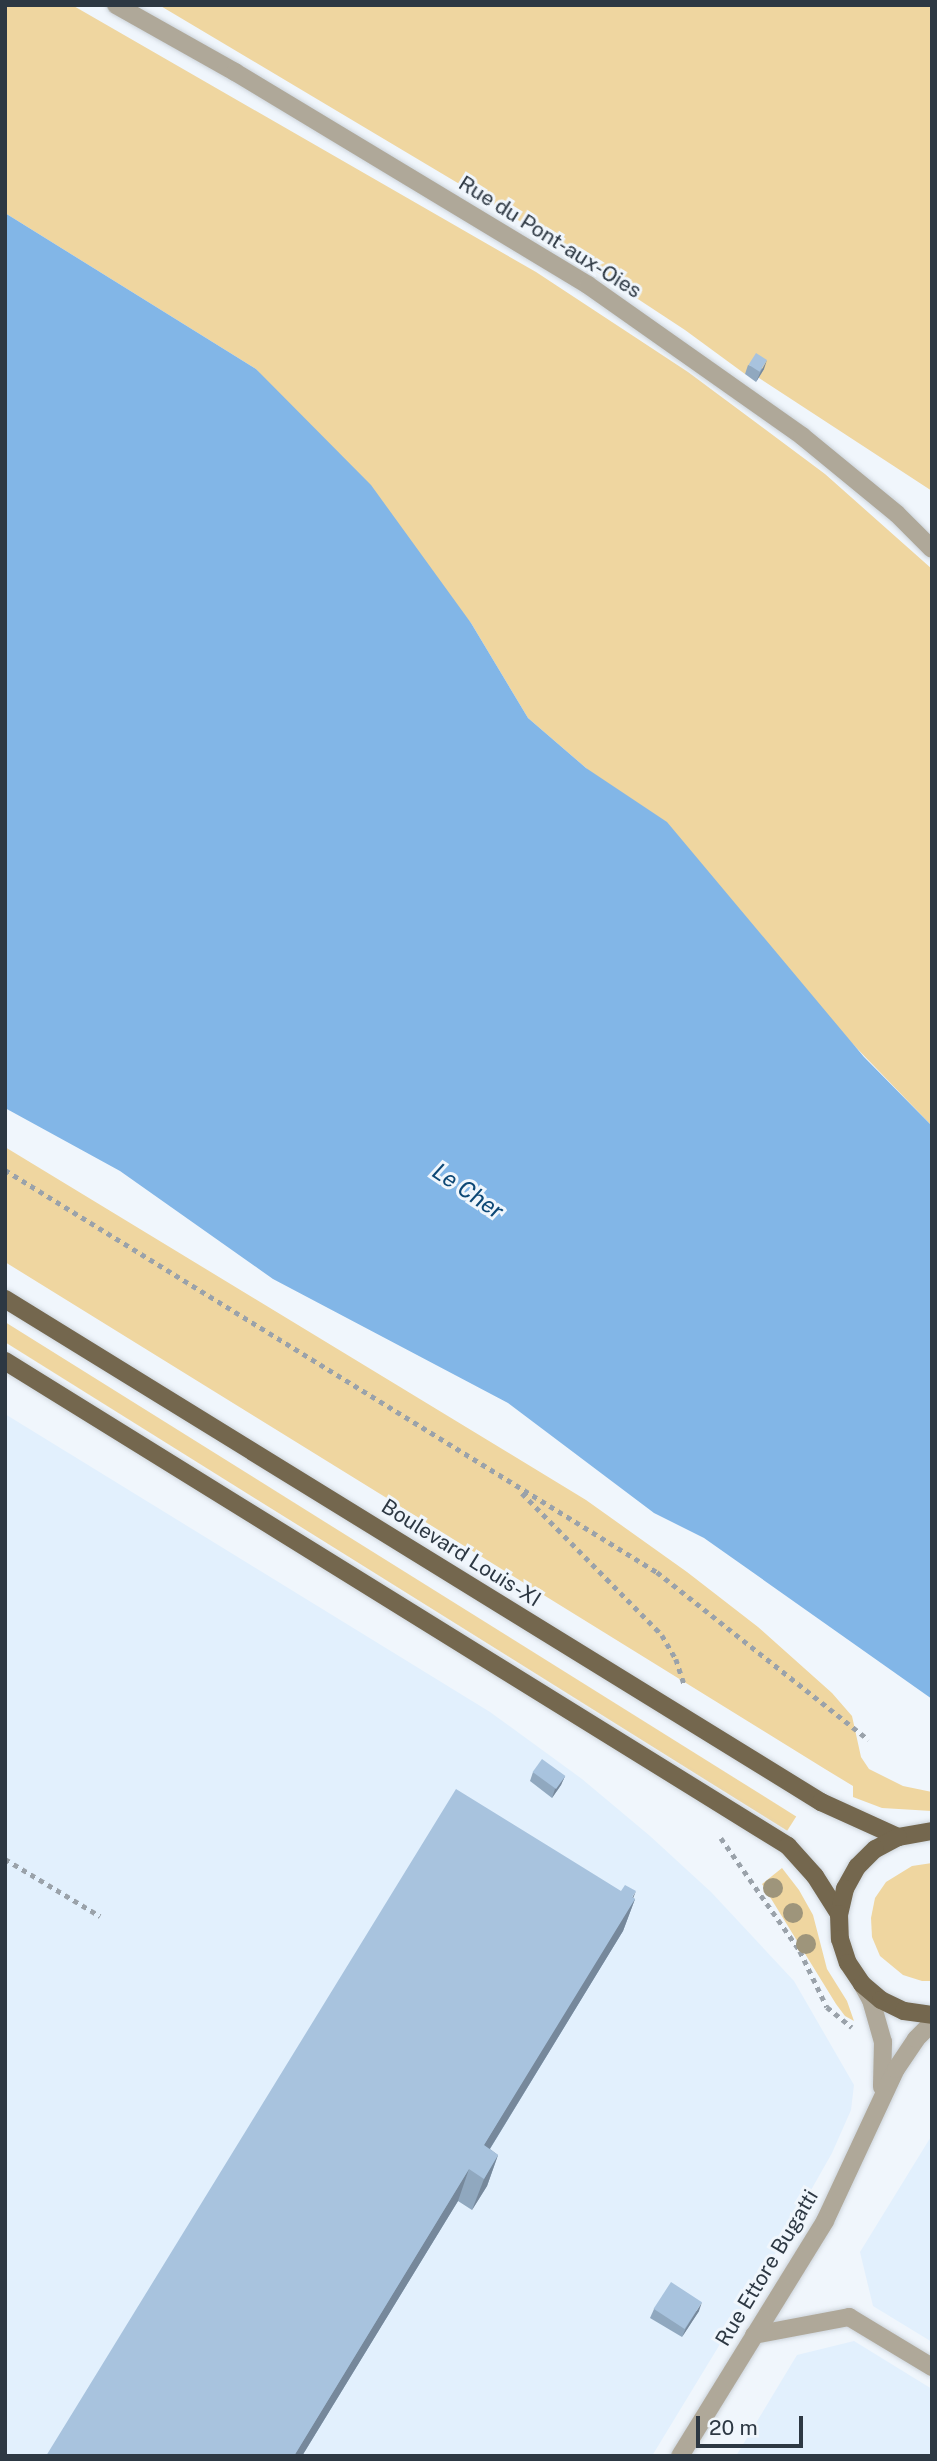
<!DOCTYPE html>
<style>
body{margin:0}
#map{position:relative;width:937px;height:2461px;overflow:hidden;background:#f0f6fc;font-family:"Public Sans",sans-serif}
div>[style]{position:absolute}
.built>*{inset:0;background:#e2f0fd}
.green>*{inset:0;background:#efd6a0;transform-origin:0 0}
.water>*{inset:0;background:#82b6e7}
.path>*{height:4.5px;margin-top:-2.25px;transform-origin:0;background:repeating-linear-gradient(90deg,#9aa2aa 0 5px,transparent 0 10px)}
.roads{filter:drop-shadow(0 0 2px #cdd4db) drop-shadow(0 0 2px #cdd4db)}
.minor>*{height:18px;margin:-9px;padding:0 9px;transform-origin:9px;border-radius:9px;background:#afa899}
.primary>*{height:18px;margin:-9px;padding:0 9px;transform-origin:9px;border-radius:9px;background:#74674e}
.trees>*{width:20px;height:20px;margin:-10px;border-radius:50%;background:#9e957b}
.wall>*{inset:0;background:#90a8bf}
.shaded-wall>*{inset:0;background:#76889b}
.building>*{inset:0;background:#a8c3de;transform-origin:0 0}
span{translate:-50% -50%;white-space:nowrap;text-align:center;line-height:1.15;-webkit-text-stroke:6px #f0f6fc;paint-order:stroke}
.street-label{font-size:21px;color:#2d3843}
.water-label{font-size:23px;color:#0d4876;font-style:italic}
.frame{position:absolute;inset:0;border:7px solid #2d3843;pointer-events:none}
.scale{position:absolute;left:696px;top:2416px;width:107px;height:32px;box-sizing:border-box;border:4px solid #2d3843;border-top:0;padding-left:9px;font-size:21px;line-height:24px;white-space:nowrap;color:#2d3843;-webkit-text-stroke:5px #f0f6fc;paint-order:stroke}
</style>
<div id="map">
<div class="built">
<i style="clip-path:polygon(5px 1414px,490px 1712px,582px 1779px,650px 1836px,711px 1892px,794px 1981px,854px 2085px,851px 2110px,832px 2153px,776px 2252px,652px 2456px,5px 2456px)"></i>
<i style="clip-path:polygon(932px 2135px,932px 2342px,873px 2306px,860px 2252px)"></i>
<i style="clip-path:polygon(854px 2341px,932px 2389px,932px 2456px,736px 2456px,797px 2355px)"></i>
</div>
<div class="green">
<i style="clip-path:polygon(5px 5px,72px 5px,536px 272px,688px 372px,825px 474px,932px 569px,932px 1126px,586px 768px,528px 718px,471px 623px,256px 369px,5px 213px)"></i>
<i style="clip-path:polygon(159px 5px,932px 5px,932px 491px,759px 378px,752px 362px,745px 374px,685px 330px,498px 207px)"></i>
<i style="clip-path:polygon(5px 1147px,586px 1500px,687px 1572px,758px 1627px,832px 1693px,852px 1716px,861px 1757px,869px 1769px,903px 1786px,932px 1792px,932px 1811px,882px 1808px,853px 1797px,853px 1786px,825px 1769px,5px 1262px)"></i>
<i style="left:5px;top:1322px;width:933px;height:17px;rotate:32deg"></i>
<i style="clip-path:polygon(932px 1863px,932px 1981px,922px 1981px,903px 1975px,880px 1956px,872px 1937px,871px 1918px,875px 1898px,886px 1882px,912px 1866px)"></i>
<i style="clip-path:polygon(782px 1868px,799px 1890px,813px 1915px,827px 1969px,847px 2001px,854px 2021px,845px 2016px,836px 2004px,762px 1884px)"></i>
</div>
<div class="water">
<i style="clip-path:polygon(5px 213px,256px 369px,371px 485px,471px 623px,528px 718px,586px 768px,667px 822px,864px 1057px,932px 1126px,932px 1699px,704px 1538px,654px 1513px,508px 1403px,273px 1279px,120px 1171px,5px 1108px)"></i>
</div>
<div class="path">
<i style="left:5px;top:1170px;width:766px;rotate:31.66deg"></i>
<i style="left:657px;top:1572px;width:270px;rotate:38.4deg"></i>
<i style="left:522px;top:1493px;width:199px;rotate:45.4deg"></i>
<i style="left:662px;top:1635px;width:28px;rotate:60deg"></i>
<i style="left:676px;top:1659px;width:26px;rotate:72deg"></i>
<i style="left:721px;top:1838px;width:138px;rotate:55deg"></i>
<i style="left:800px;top:1951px;width:62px;rotate:64.3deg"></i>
<i style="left:827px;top:2007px;width:32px;rotate:39deg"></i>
<i style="left:5px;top:1859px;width:111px;rotate:31deg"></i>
</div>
<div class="roads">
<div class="minor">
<i style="left:116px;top:5px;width:137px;rotate:29.4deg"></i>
<i style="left:235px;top:72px;width:412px;rotate:31.1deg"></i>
<i style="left:588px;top:285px;width:262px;rotate:35.2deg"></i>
<i style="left:802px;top:436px;width:123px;rotate:39.4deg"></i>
<i style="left:897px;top:514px;width:49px;rotate:45deg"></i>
<i style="left:862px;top:1984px;width:18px;rotate:61deg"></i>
<i style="left:871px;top:2000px;width:44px;rotate:74.1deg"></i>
<i style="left:883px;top:2042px;width:45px;rotate:91.3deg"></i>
<i style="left:754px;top:2335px;width:97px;rotate:-10.7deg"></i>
<i style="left:849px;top:2317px;width:97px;rotate:31.1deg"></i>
<i style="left:680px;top:2456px;width:276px;rotate:-58.3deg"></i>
<i style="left:825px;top:2221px;width:168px;rotate:-65deg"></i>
<i style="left:896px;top:2069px;width:36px;rotate:-56deg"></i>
<i style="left:916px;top:2039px;width:23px;rotate:-45deg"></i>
</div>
<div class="primary">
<i style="left:5px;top:1299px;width:959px;rotate:31.65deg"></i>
<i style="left:821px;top:1802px;width:85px;rotate:24.4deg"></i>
<i style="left:5px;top:1361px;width:921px;rotate:31.77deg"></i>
<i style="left:788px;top:1846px;width:40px;rotate:48deg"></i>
<i style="left:815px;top:1876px;width:45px;rotate:57.7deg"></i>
<i style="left:932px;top:1831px;width:35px;rotate:170deg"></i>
<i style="left:898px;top:1837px;width:26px;rotate:152deg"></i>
<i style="left:875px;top:1849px;width:25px;rotate:135deg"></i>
<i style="left:857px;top:1867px;width:25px;rotate:119deg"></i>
<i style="left:845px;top:1889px;width:26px;rotate:103deg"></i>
<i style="left:839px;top:1914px;width:25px;rotate:88deg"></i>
<i style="left:840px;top:1939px;width:25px;rotate:72deg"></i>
<i style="left:848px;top:1963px;width:25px;rotate:56deg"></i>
<i style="left:862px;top:1984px;width:25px;rotate:40deg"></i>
<i style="left:881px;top:2000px;width:25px;rotate:26deg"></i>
<i style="left:904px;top:2011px;width:28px;rotate:8deg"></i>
</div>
</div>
<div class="trees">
<i style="left:773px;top:1888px"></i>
<i style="left:793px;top:1913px"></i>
<i style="left:806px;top:1944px"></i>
</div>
<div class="wall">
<i style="clip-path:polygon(748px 365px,764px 369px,756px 382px,745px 374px)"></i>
<i style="clip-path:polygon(533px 1772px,565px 1776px,561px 1785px,552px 1798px,530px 1781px)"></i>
<i style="clip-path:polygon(633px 1898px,635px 1899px,623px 1931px,490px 2149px,498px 2155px,487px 2186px,472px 2210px,458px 2201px,302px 2456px,46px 2456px)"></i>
<i style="clip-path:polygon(654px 2309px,699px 2311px,682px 2337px,650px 2318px)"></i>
</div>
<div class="shaded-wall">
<i style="clip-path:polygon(767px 360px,764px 369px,756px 382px,760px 373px)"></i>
<i style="clip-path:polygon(565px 1776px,561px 1785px,552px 1798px,555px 1789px)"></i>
<i style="clip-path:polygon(636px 1891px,630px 1906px,635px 1899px,623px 1931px,475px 2173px,484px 2145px)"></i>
<i style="clip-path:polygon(498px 2155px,487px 2186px,472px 2210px,484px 2179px)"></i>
<i style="clip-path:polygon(469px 2169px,458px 2201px,302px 2456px,294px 2456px)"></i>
<i style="clip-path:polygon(702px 2302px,699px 2311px,682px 2337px,686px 2328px)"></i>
</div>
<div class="building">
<i style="left:756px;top:353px;width:13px;height:14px;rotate:32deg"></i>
<i style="left:542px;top:1759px;width:29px;height:16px;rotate:36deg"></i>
<i style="clip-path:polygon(456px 1789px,621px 1891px,625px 1885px,636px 1891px,632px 1897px,635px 1899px,484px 2145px,498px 2155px,484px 2179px,469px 2169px,294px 2456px,46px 2456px)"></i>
<i style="left:671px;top:2282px;width:37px;height:32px;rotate:33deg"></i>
</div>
<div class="street-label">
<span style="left:550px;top:237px;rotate:32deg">Rue du Pont-aux-Oies</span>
<span style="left:461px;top:1553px;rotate:32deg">Boulevard Louis-XI</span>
<span style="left:767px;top:2268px;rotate:-59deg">Rue Ettore Bugatti</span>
</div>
<div class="water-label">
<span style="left:468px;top:1191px;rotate:34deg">Le Cher</span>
</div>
<div class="frame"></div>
<div class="scale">20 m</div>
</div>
